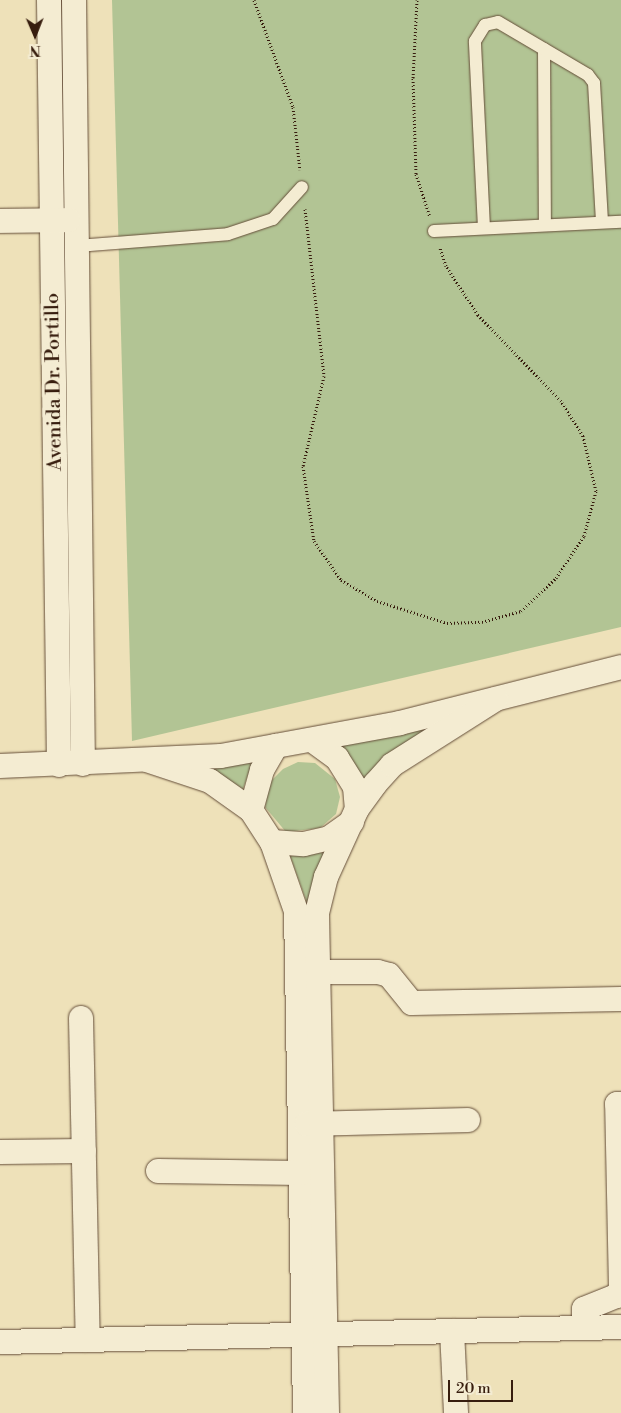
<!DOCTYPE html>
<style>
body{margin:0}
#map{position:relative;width:621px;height:1413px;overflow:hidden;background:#eee1b9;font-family:"Libre Bodoni",serif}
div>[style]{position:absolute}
.green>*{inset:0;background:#b2c494}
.path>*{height:3px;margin-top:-1.5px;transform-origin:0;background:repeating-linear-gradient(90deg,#371d0e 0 1px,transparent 0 3.5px)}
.roads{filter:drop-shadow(0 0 1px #654e39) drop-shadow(0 0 1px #654e39)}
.service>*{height:12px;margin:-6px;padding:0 6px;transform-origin:6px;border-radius:6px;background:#f4ecd2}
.minor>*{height:24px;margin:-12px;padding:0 12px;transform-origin:12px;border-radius:12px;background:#f4ecd2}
span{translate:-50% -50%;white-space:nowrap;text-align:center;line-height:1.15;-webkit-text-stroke:5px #f4ecd2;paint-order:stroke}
.street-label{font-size:20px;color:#371d0e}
.north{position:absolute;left:10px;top:10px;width:50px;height:50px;-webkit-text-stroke:4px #f4ecd2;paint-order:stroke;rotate:179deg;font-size:14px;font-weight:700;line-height:20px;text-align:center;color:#371d0e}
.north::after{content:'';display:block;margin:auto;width:18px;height:22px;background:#371d0e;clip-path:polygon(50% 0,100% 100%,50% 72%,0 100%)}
.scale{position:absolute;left:448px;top:1380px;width:65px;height:22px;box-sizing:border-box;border:2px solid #371d0e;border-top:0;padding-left:6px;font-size:15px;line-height:18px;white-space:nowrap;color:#371d0e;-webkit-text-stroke:4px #f4ecd2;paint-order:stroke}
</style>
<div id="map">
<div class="green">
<i style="clip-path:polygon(112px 0,621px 0,621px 627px,132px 741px)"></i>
<i style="clip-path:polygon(452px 716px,363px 781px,336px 743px)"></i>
<i style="clip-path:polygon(254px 758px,243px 789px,205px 765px)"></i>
<i style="clip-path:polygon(298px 762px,315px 763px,335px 779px,340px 797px,336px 814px,320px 828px,286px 832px,265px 807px,270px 782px,283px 769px)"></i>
<i style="clip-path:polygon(326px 852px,307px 903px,290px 856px)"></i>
</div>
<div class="path">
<i style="left:254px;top:0;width:114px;rotate:70deg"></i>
<i style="left:293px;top:107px;width:63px;rotate:83.7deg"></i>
<i style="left:417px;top:0;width:78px;rotate:92.9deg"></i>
<i style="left:413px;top:78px;width:96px;rotate:88.2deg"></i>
<i style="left:416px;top:174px;width:45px;rotate:72deg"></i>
<i style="left:305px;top:209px;width:168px;rotate:83.5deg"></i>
<i style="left:324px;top:376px;width:92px;rotate:103.1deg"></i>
<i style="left:303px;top:466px;width:76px;rotate:81.7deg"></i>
<i style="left:314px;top:541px;width:47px;rotate:55.3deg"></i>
<i style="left:341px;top:580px;width:42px;rotate:30.3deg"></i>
<i style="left:377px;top:601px;width:73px;rotate:17.4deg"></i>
<i style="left:447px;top:623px;width:35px;rotate:-2deg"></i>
<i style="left:482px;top:622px;width:41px;rotate:-15.8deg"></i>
<i style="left:521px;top:611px;width:48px;rotate:-43.3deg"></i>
<i style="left:556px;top:578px;width:50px;rotate:-56.3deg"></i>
<i style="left:584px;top:536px;width:47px;rotate:-75.1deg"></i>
<i style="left:596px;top:491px;width:57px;rotate:-103.3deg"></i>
<i style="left:583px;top:436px;width:41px;rotate:-122.2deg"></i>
<i style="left:561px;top:401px;width:120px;rotate:-134deg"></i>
<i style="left:478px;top:315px;width:59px;rotate:-123.1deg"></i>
<i style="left:446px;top:266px;width:20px;rotate:-108deg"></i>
</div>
<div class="roads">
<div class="service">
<i style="left:544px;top:49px;width:176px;rotate:89.7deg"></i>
<i style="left:484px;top:228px;width:187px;rotate:-92.8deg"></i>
<i style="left:475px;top:41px;width:19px;rotate:-58deg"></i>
<i style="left:485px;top:25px;width:13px;rotate:-13deg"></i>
<i style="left:498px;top:22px;width:104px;rotate:30.5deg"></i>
<i style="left:588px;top:75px;width:10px;rotate:53deg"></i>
<i style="left:594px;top:83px;width:139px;rotate:86.7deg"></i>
<i style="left:434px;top:231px;width:187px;rotate:-2.8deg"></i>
<i style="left:77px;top:246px;width:151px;rotate:-4.5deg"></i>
<i style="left:228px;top:234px;width:47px;rotate:-18.4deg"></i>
<i style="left:273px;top:219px;width:43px;rotate:-47.8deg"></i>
</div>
<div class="minor">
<i style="left:49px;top:0;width:765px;rotate:89.25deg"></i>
<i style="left:74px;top:0;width:764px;rotate:89.33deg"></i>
<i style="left:0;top:221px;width:68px;rotate:-0.8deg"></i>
<i style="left:312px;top:740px;width:31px;rotate:36deg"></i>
<i style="left:337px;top:758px;width:34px;rotate:58deg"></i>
<i style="left:355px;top:787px;width:22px;rotate:85deg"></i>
<i style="left:147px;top:760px;width:66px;rotate:18.4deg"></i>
<i style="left:210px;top:781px;width:50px;rotate:35.3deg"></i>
<i style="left:251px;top:810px;width:38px;rotate:57deg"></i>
<i style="left:272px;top:842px;width:73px;rotate:70.8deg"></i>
<i style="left:296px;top:911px;width:502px;rotate:88.97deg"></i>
<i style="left:0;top:766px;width:221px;rotate:-2.6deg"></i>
<i style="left:221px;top:756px;width:182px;rotate:-10.4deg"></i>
<i style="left:400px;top:723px;width:228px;rotate:-14.2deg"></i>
<i style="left:251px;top:810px;width:41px;rotate:-74.6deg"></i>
<i style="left:262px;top:770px;width:28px;rotate:-60deg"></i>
<i style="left:272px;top:842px;width:32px;rotate:4deg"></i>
<i style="left:304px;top:844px;width:26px;rotate:-13deg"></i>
<i style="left:329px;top:838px;width:28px;rotate:-35deg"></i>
<i style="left:318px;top:972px;width:60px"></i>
<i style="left:378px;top:972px;width:11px;rotate:15deg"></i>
<i style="left:389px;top:975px;width:36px;rotate:51deg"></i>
<i style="left:412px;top:1003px;width:209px;rotate:-1.1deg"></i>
<i style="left:81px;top:1018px;width:322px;rotate:88.8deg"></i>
<i style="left:307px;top:1124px;width:161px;rotate:-1.4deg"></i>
<i style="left:0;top:1152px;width:84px;rotate:-0.7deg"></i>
<i style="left:158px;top:1171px;width:143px;rotate:0.8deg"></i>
<i style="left:584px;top:1328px;width:19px;rotate:-90deg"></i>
<i style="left:584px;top:1309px;width:35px;rotate:-22deg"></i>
<i style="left:617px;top:1296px;width:9px;rotate:-63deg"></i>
<i style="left:621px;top:1288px;width:184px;rotate:-91.2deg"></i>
<i style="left:617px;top:1104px;width:4px"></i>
<i style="left:452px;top:1331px;width:82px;rotate:87.2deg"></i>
<i style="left:0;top:1342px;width:621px;rotate:-1.38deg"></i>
<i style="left:327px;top:1413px;width:500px;rotate:-91.15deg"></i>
<i style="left:317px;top:913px;width:37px;rotate:-76deg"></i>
<i style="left:326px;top:877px;width:75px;rotate:-65.5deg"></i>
<i style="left:357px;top:809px;width:31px;rotate:-54deg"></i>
<i style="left:375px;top:784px;width:25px;rotate:-48deg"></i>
<i style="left:392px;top:765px;width:123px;rotate:-32.4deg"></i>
</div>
</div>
<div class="street-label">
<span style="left:54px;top:382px;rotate:-91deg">Avenida Dr. Portillo</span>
</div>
<div class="north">N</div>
<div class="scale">20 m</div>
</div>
